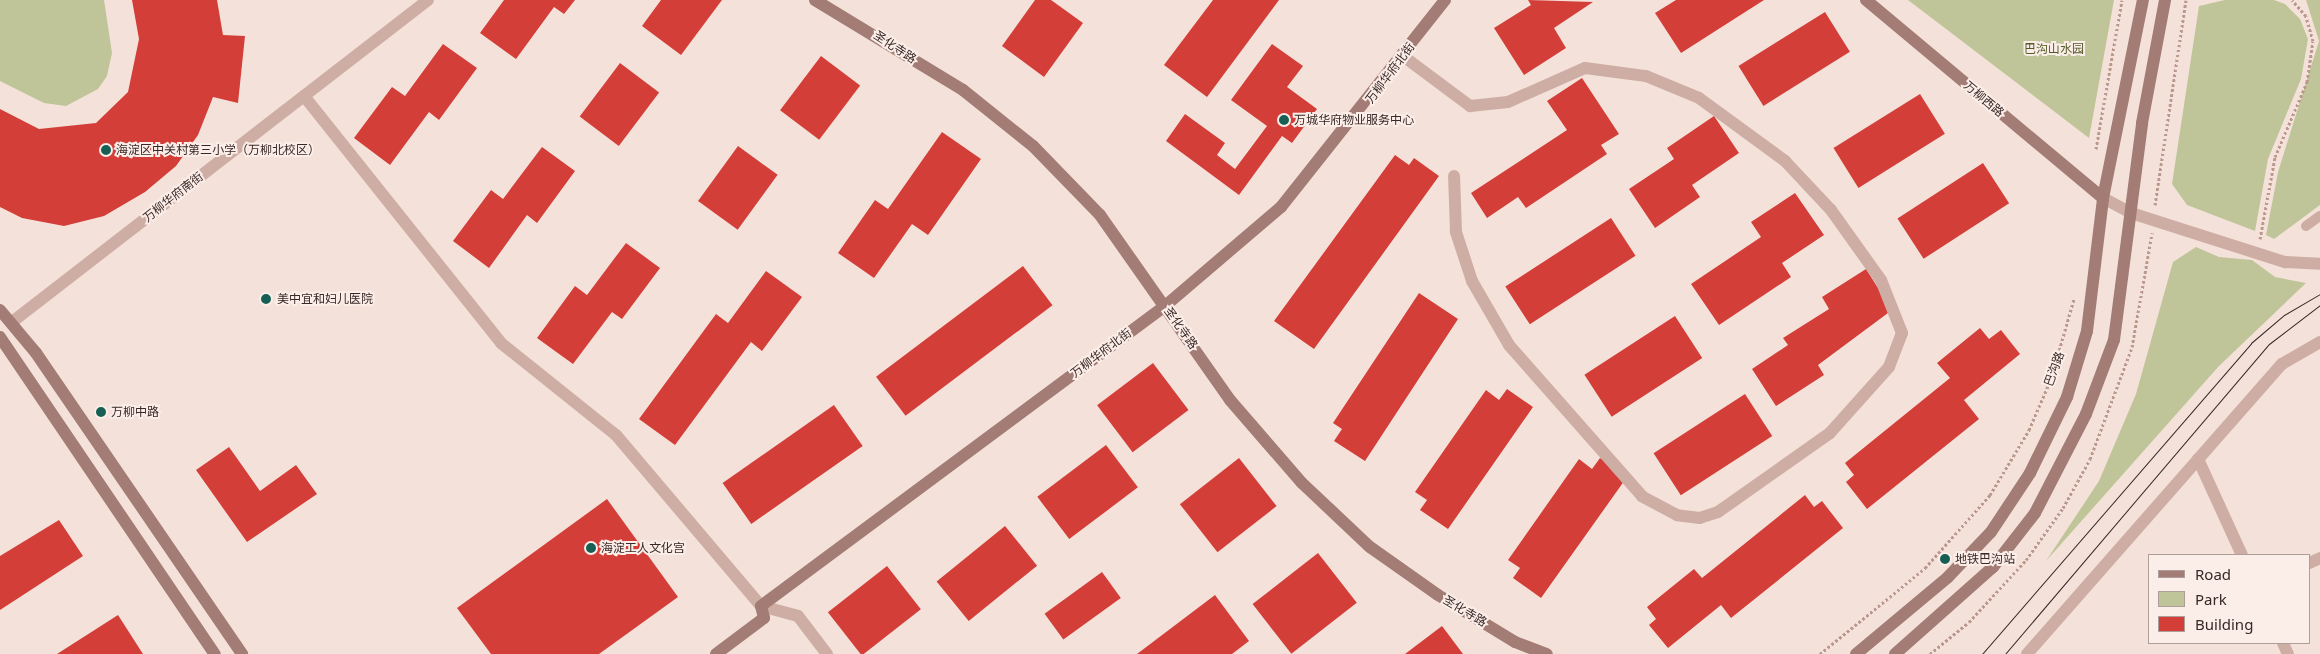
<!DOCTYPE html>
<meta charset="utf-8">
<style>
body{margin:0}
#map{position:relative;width:2320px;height:654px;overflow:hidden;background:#f4e2da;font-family:"Noto Sans","Noto Sans SC",sans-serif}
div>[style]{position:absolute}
.green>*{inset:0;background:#bfc598}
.building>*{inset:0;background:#d33e39;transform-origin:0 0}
.path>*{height:3px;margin-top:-1.5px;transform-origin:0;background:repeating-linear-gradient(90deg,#ba988e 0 2.5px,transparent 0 5px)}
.lane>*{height:10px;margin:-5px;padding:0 5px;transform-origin:5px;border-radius:5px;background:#ceaea4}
.street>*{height:12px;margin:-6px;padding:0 6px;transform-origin:6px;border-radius:6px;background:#ceaea4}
.secondary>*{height:12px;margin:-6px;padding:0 6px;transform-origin:6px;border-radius:6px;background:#a27c75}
.tram>*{height:1px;margin:-0.5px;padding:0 0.5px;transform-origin:0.5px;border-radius:0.5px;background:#382827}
.dots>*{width:14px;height:14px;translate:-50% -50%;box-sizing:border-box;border:2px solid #fbede7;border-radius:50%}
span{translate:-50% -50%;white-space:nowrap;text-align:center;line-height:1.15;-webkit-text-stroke:4px #fbede7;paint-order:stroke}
.street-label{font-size:12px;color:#382827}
.park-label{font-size:12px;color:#525a27}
.poi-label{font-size:12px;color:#382827}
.left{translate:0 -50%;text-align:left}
.legend{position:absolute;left:2148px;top:554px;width:162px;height:90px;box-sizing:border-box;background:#fbede7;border:1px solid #ad9e9a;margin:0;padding:6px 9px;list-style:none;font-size:15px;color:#382827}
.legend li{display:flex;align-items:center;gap:10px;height:25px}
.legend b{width:25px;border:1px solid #ad9e9a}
</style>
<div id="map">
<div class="green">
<i style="clip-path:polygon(0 0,104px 0,112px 53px,107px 76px,98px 89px,66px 106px,44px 103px,0 81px)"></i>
<i style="clip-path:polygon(1908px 0,2114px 0,2089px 138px)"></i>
<i style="clip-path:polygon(2225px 0,2274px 0,2285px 4px,2300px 19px,2308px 39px,2301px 79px,2268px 159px,2255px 231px,2187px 205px,2172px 184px,2199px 6px)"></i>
<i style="clip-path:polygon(2306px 0,2320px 0,2320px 205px,2274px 239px,2266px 235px,2278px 172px,2319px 41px)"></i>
<i style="clip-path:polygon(2196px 247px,2219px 257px,2252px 260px,2275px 277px,2306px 283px,2219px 366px,2046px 561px,2099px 481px,2136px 394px,2173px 262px)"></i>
</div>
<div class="building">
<i style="clip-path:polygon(132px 0,217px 0,223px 35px,245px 36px,238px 103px,213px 97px,198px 135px,176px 166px,145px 192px,104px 216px,64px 226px,22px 218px,0 207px,0 109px,39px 129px,96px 123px,128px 92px,139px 39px)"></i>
<i style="clip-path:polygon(504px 0,575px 0,564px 14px,554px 7px,516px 59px,480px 33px)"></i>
<i style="clip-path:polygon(661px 0,722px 0,681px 55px,642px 26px)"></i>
<i style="clip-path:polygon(1035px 0,1051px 0,1083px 23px,1044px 77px,1002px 46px)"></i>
<i style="clip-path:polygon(1213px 0,1279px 0,1207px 97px,1164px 65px)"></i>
<i style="clip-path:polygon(1528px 0,1593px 2px,1554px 28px,1566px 48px,1524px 75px,1494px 28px,1531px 5px)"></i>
<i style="clip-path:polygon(1676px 0,1764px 0,1681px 53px,1655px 13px)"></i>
<i style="left:1825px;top:12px;width:47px;height:102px;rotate:58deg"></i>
<i style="clip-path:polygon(443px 44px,477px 68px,439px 120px,429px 112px,390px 165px,354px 138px,392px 87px,405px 96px)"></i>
<i style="clip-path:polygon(1272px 44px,1303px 66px,1287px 87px,1317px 109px,1292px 143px,1282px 136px,1239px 195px,1166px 141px,1185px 114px,1225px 143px,1217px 155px,1235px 169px,1267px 126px,1231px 100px)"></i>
<i style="left:821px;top:56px;width:49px;height:68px;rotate:37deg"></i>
<i style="left:620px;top:63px;width:49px;height:67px;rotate:37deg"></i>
<i style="clip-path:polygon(1582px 78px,1619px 134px,1601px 145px,1607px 154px,1526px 208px,1518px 197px,1487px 218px,1471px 193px,1567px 130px,1547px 101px)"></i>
<i style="left:1920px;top:94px;width:47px;height:102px;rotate:58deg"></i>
<i style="clip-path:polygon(1714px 116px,1739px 153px,1692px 185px,1700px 197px,1655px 228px,1629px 189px,1674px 159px,1667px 148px)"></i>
<i style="clip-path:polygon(942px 132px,981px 159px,928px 235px,912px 224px,874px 278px,838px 253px,875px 200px,888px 209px)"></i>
<i style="left:738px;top:146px;width:49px;height:68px;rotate:36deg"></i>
<i style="clip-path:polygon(542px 147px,575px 171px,537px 223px,527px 215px,489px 268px,453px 241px,491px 190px,503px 199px)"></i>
<i style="clip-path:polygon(1395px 155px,1409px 165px,1414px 158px,1439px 176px,1314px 349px,1274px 321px)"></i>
<i style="left:1983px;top:163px;width:48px;height:102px;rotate:57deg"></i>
<i style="clip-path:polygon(1795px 193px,1824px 235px,1782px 263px,1791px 277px,1719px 325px,1691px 284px,1761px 237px,1751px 222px)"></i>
<i style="left:1611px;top:218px;width:45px;height:126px;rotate:57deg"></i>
<i style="clip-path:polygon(626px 243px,660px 268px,622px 319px,612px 312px,573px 364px,537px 338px,575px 286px,587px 295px)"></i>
<i style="left:1023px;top:266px;width:49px;height:184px;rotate:53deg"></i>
<i style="clip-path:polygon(1866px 269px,1892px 310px,1818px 365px,1824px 375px,1776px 406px,1752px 369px,1788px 345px,1783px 338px,1829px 309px,1822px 297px)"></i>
<i style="clip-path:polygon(766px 271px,802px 297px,762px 351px,751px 342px,675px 445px,639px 419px,716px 314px,728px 323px)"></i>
<i style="clip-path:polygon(1419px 293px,1458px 319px,1365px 461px,1334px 441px,1342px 429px,1333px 423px)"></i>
<i style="left:1675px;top:316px;width:50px;height:108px;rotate:57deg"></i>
<i style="clip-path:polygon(1980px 328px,1989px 339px,2001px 330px,2020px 354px,1964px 400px,1979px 419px,1867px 509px,1846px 482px,1854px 475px,1845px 463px,1950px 378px,1937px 363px)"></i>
<i style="left:1153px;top:363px;width:59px;height:70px;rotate:53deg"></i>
<i style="clip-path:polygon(1507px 389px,1533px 407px,1448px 529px,1420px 510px,1427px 500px,1415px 492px,1486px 390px,1499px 400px)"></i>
<i style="left:1745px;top:394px;width:50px;height:109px;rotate:57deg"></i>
<i style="left:834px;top:405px;width:50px;height:136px;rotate:55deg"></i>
<i style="left:1106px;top:445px;width:53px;height:86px;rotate:53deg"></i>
<i style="clip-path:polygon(229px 447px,260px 491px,296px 465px,317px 494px,247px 542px,196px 470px)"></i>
<i style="left:1239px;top:458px;width:61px;height:75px;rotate:52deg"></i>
<i style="clip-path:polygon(1600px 458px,1627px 477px,1541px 598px,1513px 578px,1520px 568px,1508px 560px,1579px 459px,1592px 469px)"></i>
<i style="clip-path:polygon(1805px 495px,1814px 507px,1822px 501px,1843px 528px,1731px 618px,1721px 605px,1668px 648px,1649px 625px,1656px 619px,1647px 607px,1694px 569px,1702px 578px)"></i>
<i style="clip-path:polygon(607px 499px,678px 597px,599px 654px,491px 654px,457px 608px)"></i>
<i style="clip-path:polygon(59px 520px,83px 556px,0 610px,0 556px)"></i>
<i style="left:1005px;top:526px;width:51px;height:88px;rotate:51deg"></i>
<i style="left:1318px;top:553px;width:63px;height:83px;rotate:52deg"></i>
<i style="left:887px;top:566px;width:55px;height:75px;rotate:52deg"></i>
<i style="left:1102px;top:572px;width:32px;height:71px;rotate:54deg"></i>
<i style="clip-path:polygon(1215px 595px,1249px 641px,1232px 654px,1137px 654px)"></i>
<i style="clip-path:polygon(118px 615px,143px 654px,57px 654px)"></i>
<i style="clip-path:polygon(1442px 626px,1463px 654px,1405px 654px)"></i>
</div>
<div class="path">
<i style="left:2096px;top:149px;width:151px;rotate:-80.1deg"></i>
<i style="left:2155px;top:205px;width:207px;rotate:-81.4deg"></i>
<i style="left:2260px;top:239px;width:83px;rotate:-79.6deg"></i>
<i style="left:2275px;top:157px;width:82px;rotate:-66.9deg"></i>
<i style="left:2307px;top:82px;width:41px;rotate:-81.7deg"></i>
<i style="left:2313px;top:41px;width:26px;rotate:-106deg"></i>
<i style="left:2306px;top:16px;width:21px;rotate:-131deg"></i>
<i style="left:1820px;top:654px;width:136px;rotate:-39.3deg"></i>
<i style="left:1925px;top:568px;width:98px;rotate:-48.3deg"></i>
<i style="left:1990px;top:495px;width:76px;rotate:-59deg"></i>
<i style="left:2029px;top:430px;width:56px;rotate:-66.7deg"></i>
<i style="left:2051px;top:379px;width:83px;rotate:-74deg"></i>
<i style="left:1930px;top:654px;width:50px;rotate:-39.4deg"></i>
<i style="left:1969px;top:622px;width:84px;rotate:-47.4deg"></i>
<i style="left:2026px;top:560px;width:64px;rotate:-54.6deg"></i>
<i style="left:2063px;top:508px;width:56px;rotate:-61.1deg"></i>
<i style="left:2090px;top:459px;width:120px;rotate:-69.4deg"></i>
<i style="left:2132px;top:347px;width:116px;rotate:-80deg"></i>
</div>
<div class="lane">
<i style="left:2306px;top:226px;width:17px;rotate:-36deg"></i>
</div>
<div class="street">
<i style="left:1403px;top:56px;width:84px;rotate:36.7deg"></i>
<i style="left:1470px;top:106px;width:38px;rotate:-6deg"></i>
<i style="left:1508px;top:102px;width:84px;rotate:-23.8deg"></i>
<i style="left:1585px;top:68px;width:62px;rotate:7.5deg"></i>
<i style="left:1646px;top:76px;width:57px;rotate:22.5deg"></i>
<i style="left:1699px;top:98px;width:107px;rotate:36.2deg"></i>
<i style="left:1785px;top:161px;width:67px;rotate:46.8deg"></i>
<i style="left:1831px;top:210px;width:86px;rotate:54.5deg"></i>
<i style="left:1881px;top:280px;width:57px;rotate:68.4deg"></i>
<i style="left:1902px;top:333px;width:36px;rotate:111deg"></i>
<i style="left:1889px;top:367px;width:89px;rotate:131.8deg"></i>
<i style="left:1830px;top:433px;width:137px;rotate:144.8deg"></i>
<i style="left:1718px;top:512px;width:19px;rotate:162deg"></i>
<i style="left:1700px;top:518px;width:23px;rotate:-173deg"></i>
<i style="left:1677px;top:515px;width:40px;rotate:-152deg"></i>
<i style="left:1642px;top:496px;width:201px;rotate:-131.4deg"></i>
<i style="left:1509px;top:345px;width:74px;rotate:-120deg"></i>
<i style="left:1472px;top:281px;width:52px;rotate:-108.1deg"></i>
<i style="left:1456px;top:232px;width:56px;rotate:-92deg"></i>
<i style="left:304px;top:96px;width:316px;rotate:51.4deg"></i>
<i style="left:501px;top:343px;width:147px;rotate:38.7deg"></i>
<i style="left:616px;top:435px;width:224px;rotate:49.7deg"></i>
<i style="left:761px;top:606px;width:38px;rotate:15deg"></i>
<i style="left:798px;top:616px;width:48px;rotate:52.7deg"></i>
<i style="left:2103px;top:198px;width:32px;rotate:28deg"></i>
<i style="left:2131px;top:213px;width:162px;rotate:17.7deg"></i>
<i style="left:2285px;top:262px;width:35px;rotate:3deg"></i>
<i style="left:12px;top:322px;width:526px;rotate:-37.74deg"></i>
<i style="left:2198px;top:459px;width:106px;rotate:65.4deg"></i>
<i style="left:2309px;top:563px;width:12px;rotate:-24deg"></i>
<i style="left:2283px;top:643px;width:12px;rotate:66deg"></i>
<i style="left:2027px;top:654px;width:386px;rotate:-48.7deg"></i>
<i style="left:2282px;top:364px;width:44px;rotate:-30.1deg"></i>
</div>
<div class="secondary">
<i style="left:815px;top:0;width:173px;rotate:31.3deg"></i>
<i style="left:963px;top:90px;width:90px;rotate:38.7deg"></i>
<i style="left:1033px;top:146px;width:96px;rotate:45.8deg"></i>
<i style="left:1100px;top:215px;width:226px;rotate:54.9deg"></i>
<i style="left:1230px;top:400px;width:110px;rotate:49.1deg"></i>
<i style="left:1302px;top:483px;width:93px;rotate:43.3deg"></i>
<i style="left:1370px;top:547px;width:83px;rotate:35.2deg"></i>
<i style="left:1438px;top:595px;width:90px;rotate:31.4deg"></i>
<i style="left:1515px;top:642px;width:34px;rotate:21deg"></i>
<i style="left:1866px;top:0;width:309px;rotate:39.9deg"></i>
<i style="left:0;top:310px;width:56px;rotate:50.1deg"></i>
<i style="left:36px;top:353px;width:365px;rotate:55.6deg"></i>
<i style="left:0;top:337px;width:383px;rotate:55.9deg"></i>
<i style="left:716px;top:654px;width:60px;rotate:-36.9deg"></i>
<i style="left:764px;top:618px;width:12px;rotate:-104deg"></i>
<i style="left:761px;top:606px;width:503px;rotate:-36.6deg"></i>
<i style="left:1165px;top:306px;width:153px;rotate:-40.5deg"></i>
<i style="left:1281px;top:207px;width:264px;rotate:-51.6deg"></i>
<i style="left:1856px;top:654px;width:120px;rotate:-39.9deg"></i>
<i style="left:1948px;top:577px;width:62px;rotate:-46.3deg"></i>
<i style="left:1991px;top:532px;width:71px;rotate:-56.5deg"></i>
<i style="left:2030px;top:473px;width:85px;rotate:-64deg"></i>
<i style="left:2067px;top:397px;width:69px;rotate:-73.1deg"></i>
<i style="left:2087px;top:331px;width:134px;rotate:-83.1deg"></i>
<i style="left:2103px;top:198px;width:202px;rotate:-78.6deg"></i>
<i style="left:1895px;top:654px;width:131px;rotate:-41.6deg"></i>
<i style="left:1993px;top:567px;width:68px;rotate:-52.1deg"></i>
<i style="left:2035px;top:513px;width:111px;rotate:-62.7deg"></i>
<i style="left:2086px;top:414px;width:79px;rotate:-69.3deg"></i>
<i style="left:2114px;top:340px;width:219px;rotate:-82.6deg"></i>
<i style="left:2142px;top:123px;width:125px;rotate:-79.4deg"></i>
</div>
<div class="tram">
<i style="left:1982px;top:654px;width:411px;rotate:-49.1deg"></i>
<i style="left:2251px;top:343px;width:43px;rotate:-40.3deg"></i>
<i style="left:2284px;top:315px;width:42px;rotate:-30.3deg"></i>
<i style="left:2005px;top:654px;width:407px;rotate:-49.6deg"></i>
<i style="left:2269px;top:344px;width:64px;rotate:-37.4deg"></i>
</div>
<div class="dots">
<i style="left:1284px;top:120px;background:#175f54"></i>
<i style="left:106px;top:150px;background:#175f54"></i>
<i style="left:266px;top:299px;background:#175f54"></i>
<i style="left:101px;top:412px;background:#175f54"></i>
<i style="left:591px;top:548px;background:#175f54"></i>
<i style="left:1945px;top:559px;background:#175f54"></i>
</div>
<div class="street-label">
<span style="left:895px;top:47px;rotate:33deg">圣化寺路</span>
<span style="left:1390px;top:73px;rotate:-53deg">万柳华府北街</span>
<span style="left:1984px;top:99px;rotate:40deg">万柳西路</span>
<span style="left:173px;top:197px;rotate:-38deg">万柳华府南街</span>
<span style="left:1181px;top:328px;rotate:55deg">圣化寺路</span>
<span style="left:1101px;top:353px;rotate:-37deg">万柳华府北街</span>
<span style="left:2054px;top:369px;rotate:-70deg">巴沟路</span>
<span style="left:1465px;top:611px;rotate:31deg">圣化寺路</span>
</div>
<div class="park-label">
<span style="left:2054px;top:49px">巴沟山水园</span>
</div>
<div class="poi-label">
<span class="left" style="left:1294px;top:120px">万城华府物业服务中心</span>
<span class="left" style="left:116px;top:150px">海淀区中关村第三小学（万柳北校区）</span>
<span class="left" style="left:277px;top:299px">美中宜和妇儿医院</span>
<span class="left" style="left:111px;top:412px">万柳中路</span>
<span class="left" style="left:601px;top:548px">海淀工人文化宫</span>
<span class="left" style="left:1955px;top:559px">地铁巴沟站</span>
</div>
<ul class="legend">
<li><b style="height:6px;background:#a27c75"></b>Road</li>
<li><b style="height:14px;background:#bfc598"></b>Park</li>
<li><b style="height:14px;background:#d33e39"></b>Building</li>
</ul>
</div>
